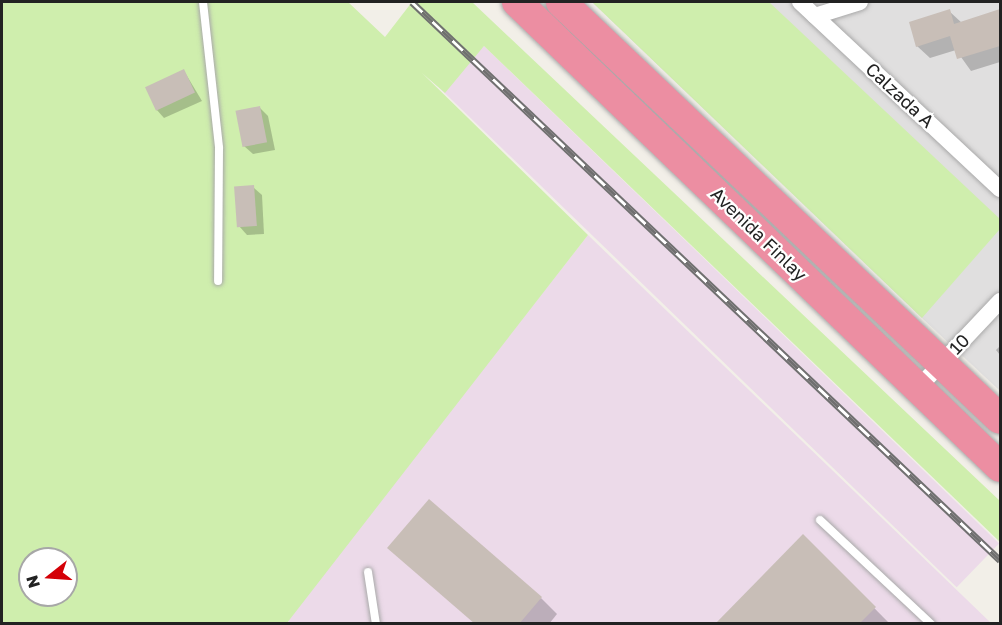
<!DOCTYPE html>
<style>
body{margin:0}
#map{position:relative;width:1002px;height:625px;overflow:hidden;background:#f2efe8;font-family:"Golos Text",sans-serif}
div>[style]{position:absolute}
.residential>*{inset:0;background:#e0dfdf}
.industrial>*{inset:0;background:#ecdae9;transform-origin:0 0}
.grass>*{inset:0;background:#cfeead}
.shadow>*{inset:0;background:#0003}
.building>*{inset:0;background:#c8beb7;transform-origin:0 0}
.roads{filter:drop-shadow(0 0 2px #a9a9a9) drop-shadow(0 0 2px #a9a9a9)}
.lane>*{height:8px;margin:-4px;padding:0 4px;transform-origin:4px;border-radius:4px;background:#fff}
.street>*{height:16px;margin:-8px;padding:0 8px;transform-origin:8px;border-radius:8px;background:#fff}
.highway>*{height:30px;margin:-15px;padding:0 15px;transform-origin:15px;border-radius:15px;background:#ec8ea2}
.rail>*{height:7px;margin-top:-3.5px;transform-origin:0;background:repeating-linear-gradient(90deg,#fff 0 14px,#707070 0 28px);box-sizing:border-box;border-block:2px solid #707070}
span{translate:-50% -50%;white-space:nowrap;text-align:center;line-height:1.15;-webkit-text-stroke:4.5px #fff;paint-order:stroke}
.street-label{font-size:18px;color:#222}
.frame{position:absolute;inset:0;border:3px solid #222;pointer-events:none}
.north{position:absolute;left:18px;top:547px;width:60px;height:60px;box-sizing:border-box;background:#fff;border:2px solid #a7a7a7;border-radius:50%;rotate:253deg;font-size:16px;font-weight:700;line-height:24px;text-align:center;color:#222}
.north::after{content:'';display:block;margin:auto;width:21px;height:27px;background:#d40007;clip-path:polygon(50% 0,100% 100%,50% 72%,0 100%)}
</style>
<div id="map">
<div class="residential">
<i style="clip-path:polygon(592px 2px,1000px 2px,1000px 391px,922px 318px)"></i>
</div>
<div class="industrial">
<i style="left:484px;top:46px;width:716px;height:61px;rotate:44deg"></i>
<i style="clip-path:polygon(588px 235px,991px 623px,291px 624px,287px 620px)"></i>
</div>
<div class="grass">
<i style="clip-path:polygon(evenodd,2px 2px,348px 2px,385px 37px,412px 2px,472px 2px,1000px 501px,1000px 542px,484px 46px,445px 93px,422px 73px,588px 235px,287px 623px,2px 623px,2px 2px,30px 559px,66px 559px,66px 595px,30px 595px,30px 559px)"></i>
<i style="clip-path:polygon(592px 2px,769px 2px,1000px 219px,1000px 229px,922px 318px)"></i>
</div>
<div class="shadow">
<i style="clip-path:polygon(949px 11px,962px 23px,1000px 11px,1000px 62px,971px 71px,956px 50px,930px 58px,917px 46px)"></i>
<i style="clip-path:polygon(184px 71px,202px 101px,164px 118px,156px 109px)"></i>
<i style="clip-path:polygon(260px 108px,268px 116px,275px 150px,253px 154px,244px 146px)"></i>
<i style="clip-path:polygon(253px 187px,262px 195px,264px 234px,247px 235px,239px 226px)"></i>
<i style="clip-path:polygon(1000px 346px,1000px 355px,996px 350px)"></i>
<i style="clip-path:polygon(803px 536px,890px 624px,717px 624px)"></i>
<i style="clip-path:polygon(541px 598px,557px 614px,549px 624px,475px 624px)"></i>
</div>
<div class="building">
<i style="clip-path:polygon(950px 9px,954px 24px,1000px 9px,1000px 46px,957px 59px,950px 36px,916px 47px,909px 22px)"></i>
<i style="left:184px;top:69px;width:26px;height:43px;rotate:65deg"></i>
<i style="left:260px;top:106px;width:37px;height:25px;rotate:79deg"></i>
<i style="left:254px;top:185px;width:41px;height:20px;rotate:86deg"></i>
<i style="clip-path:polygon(429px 499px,542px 597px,519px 624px,475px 624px,387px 548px)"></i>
<i style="clip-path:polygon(803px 534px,876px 607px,859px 624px,715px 624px)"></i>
</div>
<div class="roads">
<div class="lane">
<i style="left:203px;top:2px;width:147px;rotate:83.7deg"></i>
<i style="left:219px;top:148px;width:133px;rotate:90.4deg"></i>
<i style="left:820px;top:520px;width:152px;rotate:43.1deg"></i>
<i style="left:368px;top:572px;width:53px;rotate:81.3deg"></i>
</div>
<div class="street">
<i style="left:800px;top:2px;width:274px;rotate:43.1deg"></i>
<i style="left:815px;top:16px;width:47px;rotate:-17.3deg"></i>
<i style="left:918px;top:388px;width:120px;rotate:-46.7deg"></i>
</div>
<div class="highway">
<i style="left:517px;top:2px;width:670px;rotate:43.91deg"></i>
<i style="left:561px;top:2px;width:605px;rotate:43.53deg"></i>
</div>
</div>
<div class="rail">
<i style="left:412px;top:2px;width:811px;rotate:43.5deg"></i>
</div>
<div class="street-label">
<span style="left:900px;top:95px;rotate:43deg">Calzada A</span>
<span style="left:759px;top:234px;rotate:44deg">Avenida Finlay</span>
<span style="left:959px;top:344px;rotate:-46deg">10</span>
</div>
<div class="frame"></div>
<div class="north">N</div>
</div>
